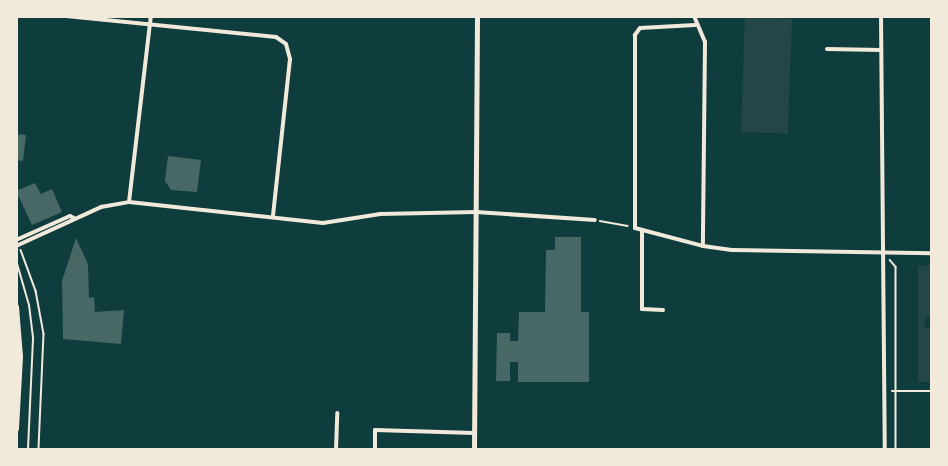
<!DOCTYPE html>
<style>
body{margin:0}
#map{position:relative;width:948px;height:466px;overflow:hidden;background:#0f3d3e;font-family:"Alegreya Sans",sans-serif}
div>[style]{position:absolute}
.green>*{inset:0;background:#244646;transform-origin:0 0}
.building>*{inset:0;background:#486865}
.path>*{height:1.5px;margin:-0.75px;padding:0 0.75px;transform-origin:0.75px;border-radius:0.75px;background:#f1e9da}
.service>*{height:2px;margin:-1px;padding:0 1px;transform-origin:1px;border-radius:1px;background:#f1e9da}
.minor>*{height:4px;margin:-2px;padding:0 2px;transform-origin:2px;border-radius:2px;background:#f1e9da}
.tertiary>*{height:4.5px;margin:-2.25px;padding:0 2.25px;transform-origin:2.25px;border-radius:2.25px;background:#f1e9da}
.primary>*{height:6px;margin:-3px;padding:0 3px;transform-origin:3px;border-radius:3px;background:#f1e9da}
span{translate:-50% -50%;white-space:nowrap;text-align:center;line-height:1.15;-webkit-text-stroke:6px #f1e9da;paint-order:stroke}
.frame{position:absolute;inset:0;border:18px solid #f1e9da;pointer-events:none}
</style>
<div id="map">
<div class="green">
<i style="left:745px;top:17px;width:47px;height:115px;rotate:2deg"></i>
<i style="clip-path:polygon(931px 265px,931px 317px,925px 317px,925px 328px,931px 328px,931px 382px,918px 382px,918px 266px)"></i>
</div>
<div class="building">
<i style="clip-path:polygon(16px 134px,26px 135px,23px 161px,16px 160px)"></i>
<i style="clip-path:polygon(168px 156px,201px 160px,197px 192px,171px 190px,165px 181px)"></i>
<i style="clip-path:polygon(35px 183px,41px 194px,52px 189px,62px 212px,32px 225px,16px 191px)"></i>
<i style="clip-path:polygon(555px 237px,581px 237px,581px 312px,589px 312px,589px 382px,518px 382px,518px 362px,510px 362px,510px 381px,496px 381px,497px 333px,510px 333px,510px 341px,518px 341px,519px 312px,545px 312px,546px 250px,555px 250px)"></i>
<i style="clip-path:polygon(76px 238px,88px 264px,89px 298px,94px 297px,95px 312px,124px 310px,121px 344px,63px 339px,62px 281px)"></i>
</div>
<div class="path">
<i style="left:600px;top:221px;width:28px;rotate:10deg"></i>
<i style="left:21px;top:250px;width:44px;rotate:69.9deg"></i>
<i style="left:36px;top:291px;width:44px;rotate:79.5deg"></i>
<i style="left:44px;top:334px;width:116px;rotate:92.5deg"></i>
<i style="left:890px;top:260px;width:9px;rotate:49deg"></i>
<i style="left:896px;top:267px;width:183px;rotate:90deg"></i>
<i style="left:892px;top:391px;width:40px"></i>
</div>
<div class="service">
<i style="left:16px;top:260px;width:47px;rotate:73.9deg"></i>
<i style="left:29px;top:305px;width:34px;rotate:83deg"></i>
<i style="left:33px;top:339px;width:111px;rotate:92.6deg"></i>
</div>
<div class="minor">
<i style="left:66px;top:16px;width:211px;rotate:5.7deg"></i>
<i style="left:276px;top:37px;width:12px;rotate:35deg"></i>
<i style="left:286px;top:44px;width:16px;rotate:75deg"></i>
<i style="left:290px;top:59px;width:157px;rotate:96.2deg"></i>
<i style="left:694px;top:16px;width:28px;rotate:67deg"></i>
<i style="left:705px;top:42px;width:204px;rotate:90.6deg"></i>
<i style="left:881px;top:16px;width:434px;rotate:89.5deg"></i>
<i style="left:695px;top:25px;width:55px;rotate:176.9deg"></i>
<i style="left:640px;top:28px;width:9px;rotate:126deg"></i>
<i style="left:635px;top:35px;width:193px;rotate:90deg"></i>
<i style="left:635px;top:228px;width:70px;rotate:14.8deg"></i>
<i style="left:703px;top:246px;width:29px;rotate:8deg"></i>
<i style="left:732px;top:250px;width:200px;rotate:0.9deg"></i>
<i style="left:827px;top:49px;width:54px;rotate:1.1deg"></i>
<i style="left:129px;top:202px;width:187px;rotate:-83.3deg"></i>
<i style="left:642px;top:230px;width:79px;rotate:90deg"></i>
<i style="left:642px;top:309px;width:21px;rotate:3deg"></i>
<i style="left:16px;top:240px;width:59px;rotate:-24deg"></i>
<i style="left:70px;top:216px;width:4px;rotate:27deg"></i>
<i style="left:16px;top:246px;width:94px;rotate:-24.6deg"></i>
<i style="left:101px;top:207px;width:28px;rotate:-10deg"></i>
<i style="left:129px;top:202px;width:195px;rotate:6.2deg"></i>
<i style="left:323px;top:223px;width:58px;rotate:-9deg"></i>
<i style="left:380px;top:214px;width:96px;rotate:-1.2deg"></i>
<i style="left:476px;top:212px;width:119px;rotate:3.8deg"></i>
<i style="left:336px;top:450px;width:37px;rotate:-88deg"></i>
<i style="left:375px;top:450px;width:20px;rotate:-90deg"></i>
<i style="left:375px;top:430px;width:99px;rotate:1.7deg"></i>
</div>
<div class="tertiary">
<i style="left:474px;top:450px;width:434px;rotate:-89.6deg"></i>
</div>
<div class="primary">
<i style="left:16px;top:307px;width:50px;rotate:85.4deg"></i>
<i style="left:20px;top:357px;width:72px;rotate:93.2deg"></i>
</div>
<div class="frame"></div>
</div>
